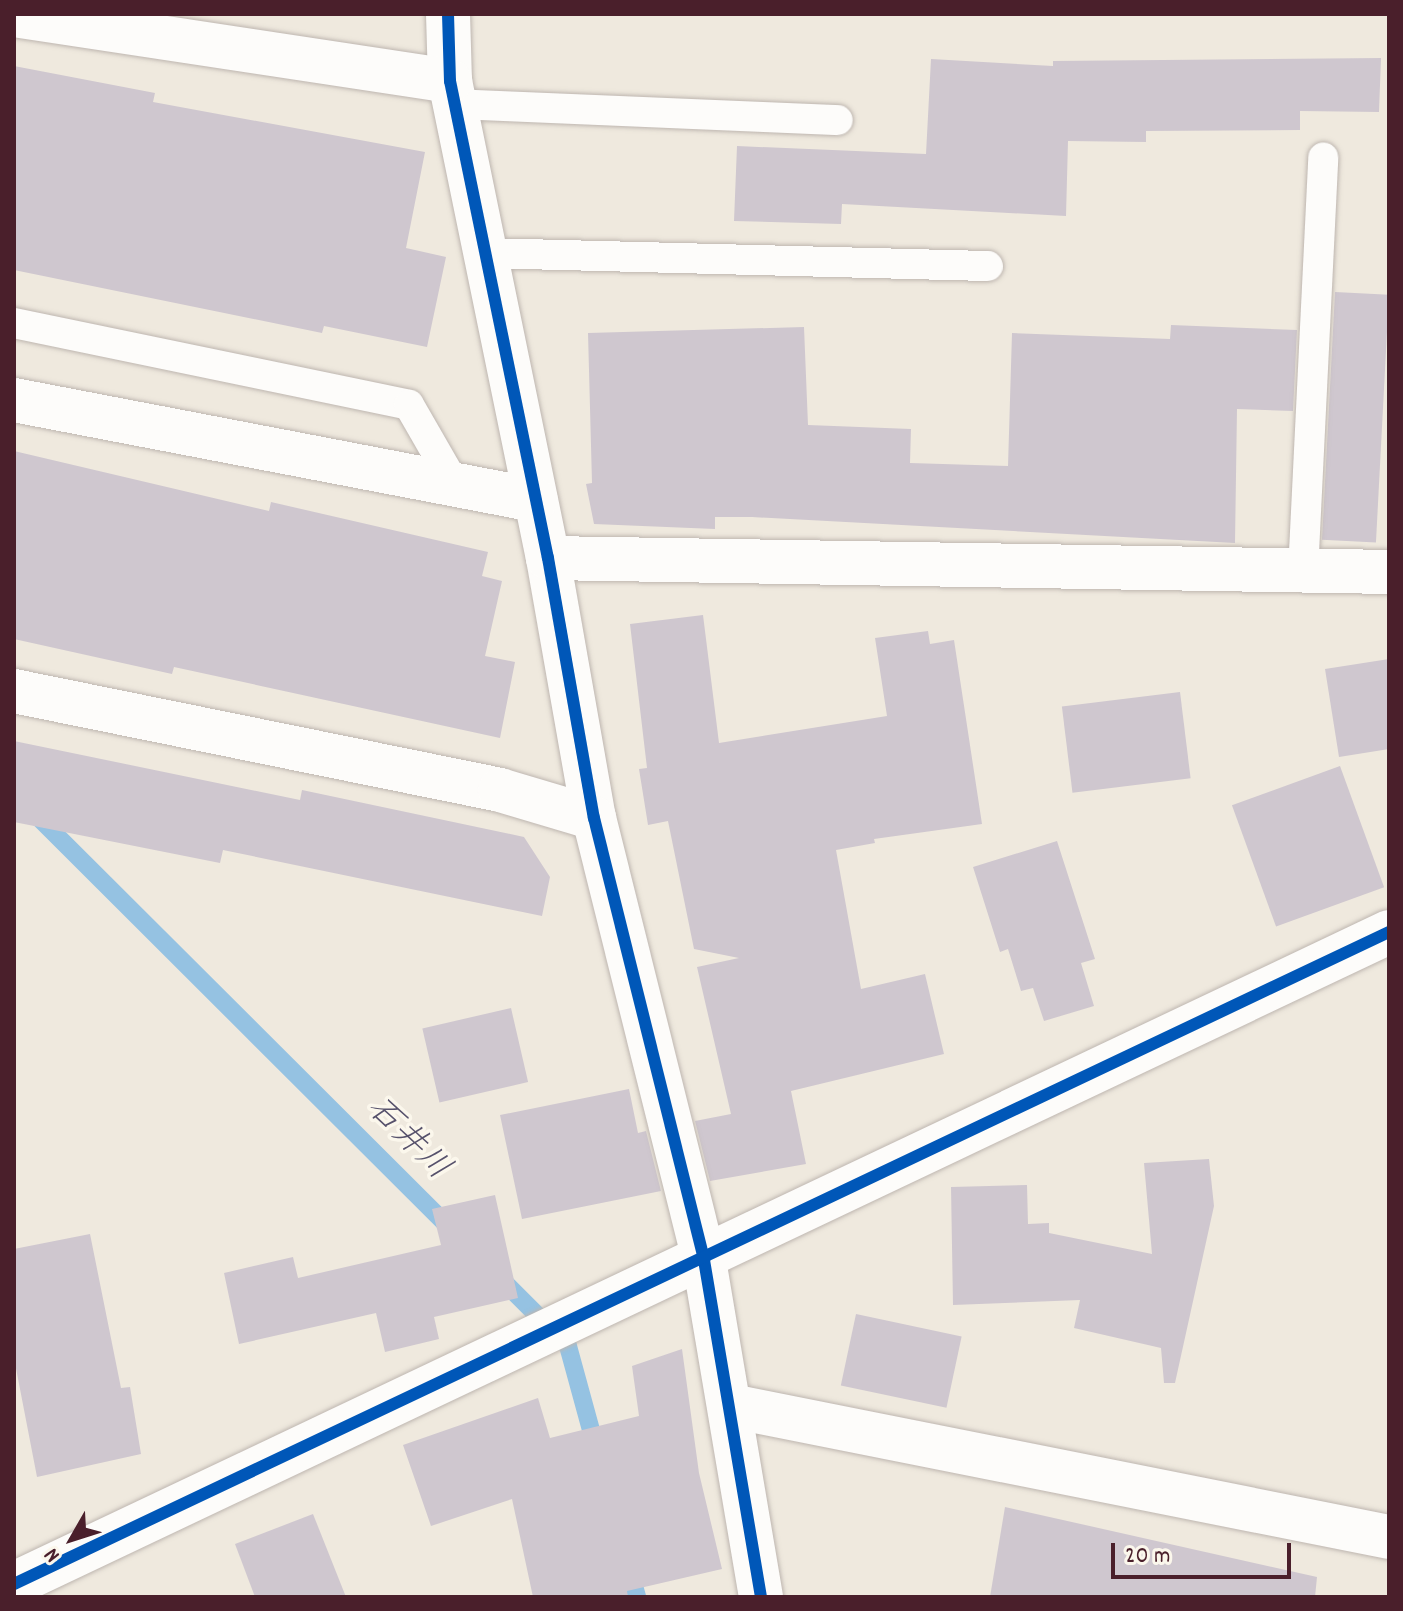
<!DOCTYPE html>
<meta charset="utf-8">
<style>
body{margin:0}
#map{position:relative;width:1403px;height:1611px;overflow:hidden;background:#efe9de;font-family:Dekko,"Klee One",sans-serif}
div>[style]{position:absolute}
.stream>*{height:18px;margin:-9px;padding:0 9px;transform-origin:9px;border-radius:9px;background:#95c2e2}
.building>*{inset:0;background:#cfc7cf;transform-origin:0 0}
.roads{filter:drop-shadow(0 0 2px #beb6b0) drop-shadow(0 0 2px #beb6b0)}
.lane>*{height:30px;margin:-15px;padding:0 15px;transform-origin:15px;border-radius:15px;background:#fdfcfa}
.street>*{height:44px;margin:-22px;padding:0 22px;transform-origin:22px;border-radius:22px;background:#fdfcfa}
.cycleway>*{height:12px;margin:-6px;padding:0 6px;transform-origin:6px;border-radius:6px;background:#0057b8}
span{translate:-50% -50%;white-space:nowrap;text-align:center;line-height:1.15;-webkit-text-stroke:7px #fbf7ec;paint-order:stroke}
.water-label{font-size:34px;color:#57526c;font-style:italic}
.frame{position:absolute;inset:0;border:16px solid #4a1f2b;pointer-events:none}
.north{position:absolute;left:32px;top:1499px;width:80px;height:80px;-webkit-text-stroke:6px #fbf7ec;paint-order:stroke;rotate:231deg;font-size:22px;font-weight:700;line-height:32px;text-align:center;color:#4a1f2b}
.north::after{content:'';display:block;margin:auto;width:28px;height:36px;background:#4a1f2b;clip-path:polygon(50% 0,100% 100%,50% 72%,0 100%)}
.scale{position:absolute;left:1111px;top:1543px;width:180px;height:36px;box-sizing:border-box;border:4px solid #4a1f2b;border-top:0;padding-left:10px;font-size:24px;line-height:28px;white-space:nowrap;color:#4a1f2b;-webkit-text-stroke:6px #fbf7ec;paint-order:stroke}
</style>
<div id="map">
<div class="stream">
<i style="left:14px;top:799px;width:12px;rotate:24deg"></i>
<i style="left:25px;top:804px;width:598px;rotate:44.93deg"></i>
<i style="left:500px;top:1278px;width:96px;rotate:45deg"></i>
<i style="left:568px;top:1346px;width:110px;rotate:74.7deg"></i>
<i style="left:628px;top:1565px;width:33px;rotate:74deg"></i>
</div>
<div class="building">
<i style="clip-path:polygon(1381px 58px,1379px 112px,1300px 111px,1300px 130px,1146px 131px,1146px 142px,1068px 141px,1066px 216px,842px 204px,841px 224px,734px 221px,737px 146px,926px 154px,931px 59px,1053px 66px,1053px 61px)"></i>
<i style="clip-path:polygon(14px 66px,155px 93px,153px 102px,425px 152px,406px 248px,446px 257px,427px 347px,324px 326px,322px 333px,14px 270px)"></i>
<i style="left:1335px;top:292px;width:54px;height:248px;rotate:3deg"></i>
<i style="clip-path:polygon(1171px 325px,1297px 330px,1293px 411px,1237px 409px,1235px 543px,752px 517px,715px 517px,715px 529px,594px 524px,586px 484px,592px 483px,588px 333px,804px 327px,808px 425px,911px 429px,910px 463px,1008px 466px,1012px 333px,1170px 339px)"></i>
<i style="clip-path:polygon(14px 451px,269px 511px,271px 502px,488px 552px,482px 576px,502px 581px,485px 656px,515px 662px,500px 738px,174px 667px,172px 674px,14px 639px)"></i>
<i style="clip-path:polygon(703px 615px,719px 743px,887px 716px,875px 638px,928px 631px,930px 644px,954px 640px,982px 824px,874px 839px,875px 843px,836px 850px,861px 989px,925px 974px,944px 1054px,791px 1091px,806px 1164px,710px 1181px,695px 1121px,731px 1114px,697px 967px,739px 958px,694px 949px,668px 821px,648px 825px,639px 769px,647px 768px,630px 624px)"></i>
<i style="clip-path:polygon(1389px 659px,1389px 749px,1339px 757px,1325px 669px)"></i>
<i style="left:1180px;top:692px;width:87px;height:119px;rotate:83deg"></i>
<i style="clip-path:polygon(14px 741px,300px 800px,302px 790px,524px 837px,550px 877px,542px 916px,223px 850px,220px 863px,14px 822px)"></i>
<i style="left:1340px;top:766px;width:129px;height:115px;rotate:70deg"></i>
<i style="clip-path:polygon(1057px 841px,1095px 959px,1081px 963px,1094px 1006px,1044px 1021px,1033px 988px,1021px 991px,1008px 949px,1000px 952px,973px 867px)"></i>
<i style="left:511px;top:1008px;width:76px;height:91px;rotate:77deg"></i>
<i style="clip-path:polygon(629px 1089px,638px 1133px,646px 1131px,661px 1191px,522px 1219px,500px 1115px)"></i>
<i style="clip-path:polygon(1209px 1159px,1214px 1206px,1175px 1383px,1164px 1383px,1161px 1348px,1074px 1328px,1080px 1300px,953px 1305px,951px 1187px,1027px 1185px,1028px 1224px,1049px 1223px,1049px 1233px,1152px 1254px,1144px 1163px)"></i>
<i style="clip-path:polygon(495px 1195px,518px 1298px,434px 1317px,439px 1339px,385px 1352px,376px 1313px,239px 1344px,224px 1273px,293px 1257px,298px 1278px,441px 1245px,432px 1209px)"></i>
<i style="clip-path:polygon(90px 1234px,121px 1388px,130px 1387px,141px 1454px,37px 1477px,14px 1358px,14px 1249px)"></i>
<i style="left:856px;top:1314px;width:108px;height:73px;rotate:12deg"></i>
<i style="clip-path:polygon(682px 1349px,699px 1473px,722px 1569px,627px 1591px,628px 1597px,533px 1597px,512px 1499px,431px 1526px,403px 1445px,538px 1398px,550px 1438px,639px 1416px,632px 1366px)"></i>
<i style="clip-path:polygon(1005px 1507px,1317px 1577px,1315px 1597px,990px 1597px)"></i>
<i style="clip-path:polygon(313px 1514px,346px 1597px,255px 1597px,235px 1544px)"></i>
</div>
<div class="roads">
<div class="lane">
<i style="left:454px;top:104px;width:384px;rotate:2.4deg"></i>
<i style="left:484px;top:253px;width:504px;rotate:1.48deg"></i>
<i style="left:14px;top:323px;width:403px;rotate:11.7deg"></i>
<i style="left:409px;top:405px;width:92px;rotate:60.1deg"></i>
<i style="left:1303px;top:573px;width:416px;rotate:-87.2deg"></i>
</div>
<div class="street">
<i style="left:448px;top:14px;width:67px;rotate:88.3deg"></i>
<i style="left:450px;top:81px;width:487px;rotate:78.4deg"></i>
<i style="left:548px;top:558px;width:264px;rotate:80deg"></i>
<i style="left:594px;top:818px;width:455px;rotate:76deg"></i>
<i style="left:704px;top:1260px;width:342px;rotate:80.4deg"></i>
<i style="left:14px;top:15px;width:441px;rotate:8.6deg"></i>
<i style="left:14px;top:400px;width:531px;rotate:10.87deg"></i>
<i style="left:548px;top:558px;width:841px;rotate:0.95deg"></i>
<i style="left:14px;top:691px;width:496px;rotate:11.5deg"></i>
<i style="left:500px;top:790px;width:98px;rotate:16.6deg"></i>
<i style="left:731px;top:1406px;width:671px;rotate:11.26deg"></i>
<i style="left:14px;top:1584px;width:1522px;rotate:-25.37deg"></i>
</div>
</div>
<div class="cycleway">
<i style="left:448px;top:14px;width:67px;rotate:88.3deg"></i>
<i style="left:450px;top:81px;width:487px;rotate:78.4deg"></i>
<i style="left:548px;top:558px;width:264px;rotate:80deg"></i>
<i style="left:594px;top:818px;width:455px;rotate:76deg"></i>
<i style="left:704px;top:1260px;width:342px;rotate:80.4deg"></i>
<i style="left:14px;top:1584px;width:1522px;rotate:-25.37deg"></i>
</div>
<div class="water-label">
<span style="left:407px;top:1140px;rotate:45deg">石井川</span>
</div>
<div class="frame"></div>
<div class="north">N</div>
<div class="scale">20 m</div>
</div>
